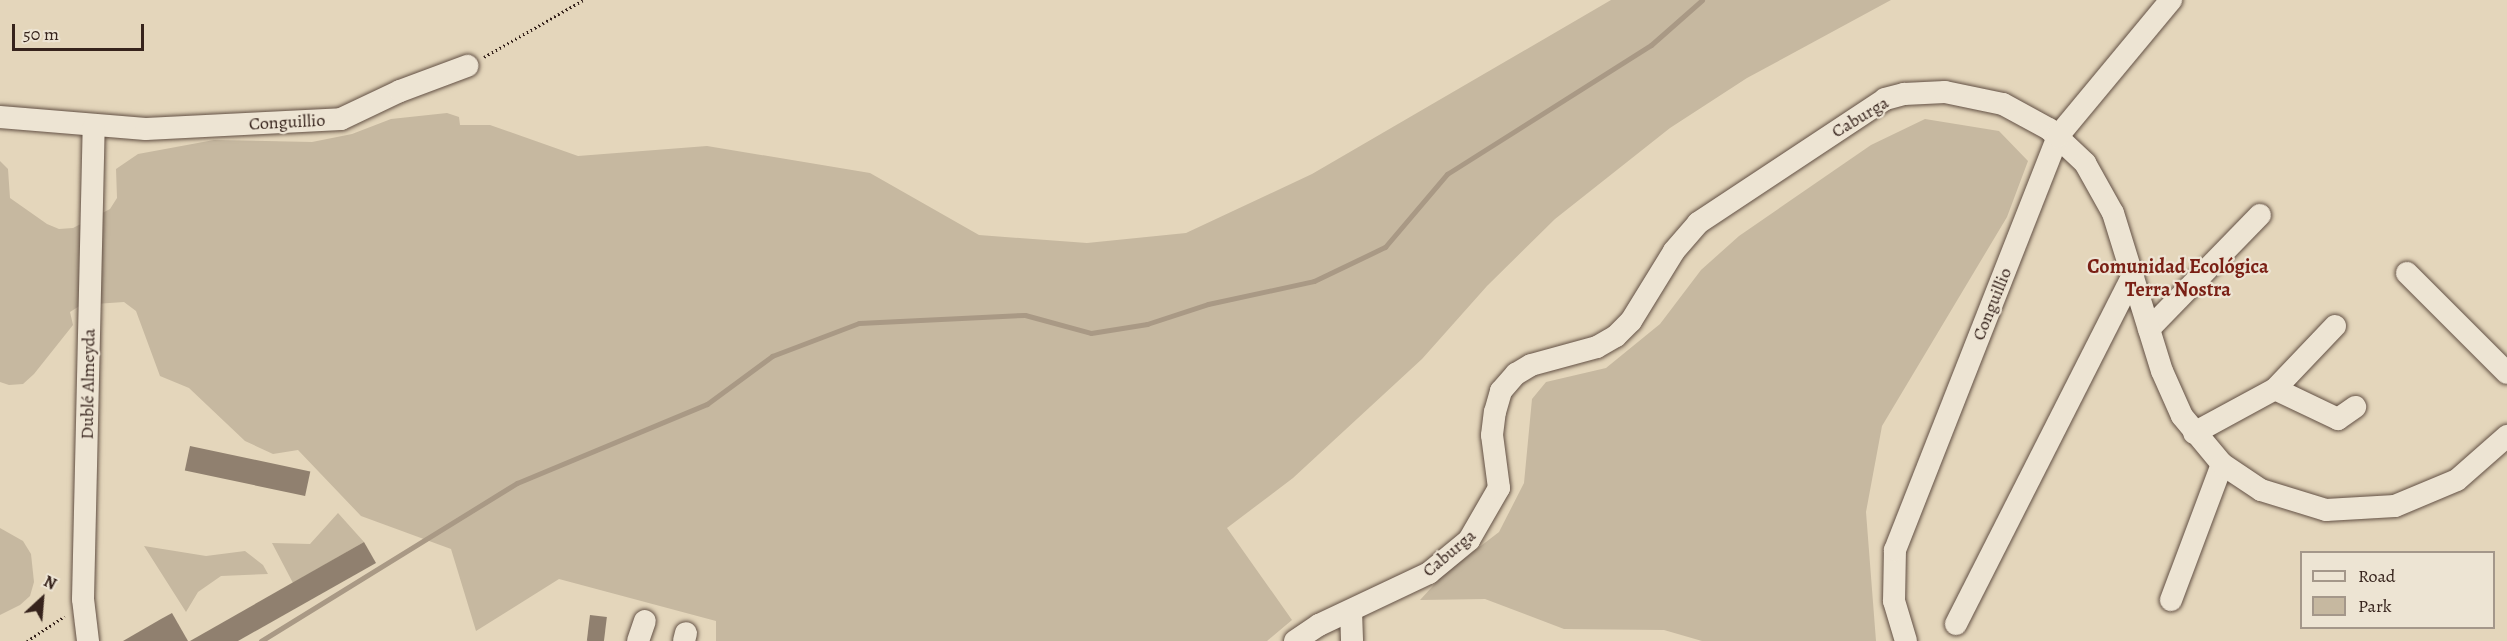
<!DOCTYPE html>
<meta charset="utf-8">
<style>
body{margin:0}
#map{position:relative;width:2507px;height:641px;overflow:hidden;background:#e4d6bb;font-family:Alegreya,serif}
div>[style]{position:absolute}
.green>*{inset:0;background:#c6b8a0}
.stream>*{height:5px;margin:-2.5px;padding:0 2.5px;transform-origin:2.5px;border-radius:2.5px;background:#a99985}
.building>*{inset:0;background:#90806f;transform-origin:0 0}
.path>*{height:3px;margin-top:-1.5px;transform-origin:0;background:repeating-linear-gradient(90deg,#36231c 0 1.5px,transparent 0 4.5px)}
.roads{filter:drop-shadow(0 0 2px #625044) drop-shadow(0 0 2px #625044)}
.minor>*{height:22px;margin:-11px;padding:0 11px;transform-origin:11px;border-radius:11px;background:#ede4d3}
span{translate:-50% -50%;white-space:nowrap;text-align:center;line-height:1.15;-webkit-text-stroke:4.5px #ede4d3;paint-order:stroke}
.street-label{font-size:18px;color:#36231c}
.neighbourhood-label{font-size:20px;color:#7a1f14;font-weight:700}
.legend{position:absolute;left:2300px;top:551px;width:195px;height:78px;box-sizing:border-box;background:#ede4d3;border:2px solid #a4978a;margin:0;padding:8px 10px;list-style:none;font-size:18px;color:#36231c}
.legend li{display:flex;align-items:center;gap:12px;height:30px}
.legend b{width:30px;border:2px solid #a4978a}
.north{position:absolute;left:12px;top:569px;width:60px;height:60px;-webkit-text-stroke:4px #ede4d3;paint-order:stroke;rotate:26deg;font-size:16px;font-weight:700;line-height:24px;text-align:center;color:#36231c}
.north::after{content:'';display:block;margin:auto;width:21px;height:27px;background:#36231c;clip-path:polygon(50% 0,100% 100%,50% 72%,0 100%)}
.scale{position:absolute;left:12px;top:24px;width:132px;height:27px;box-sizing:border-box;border:3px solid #36231c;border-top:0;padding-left:8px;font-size:18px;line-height:21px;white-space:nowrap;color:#36231c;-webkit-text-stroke:4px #ede4d3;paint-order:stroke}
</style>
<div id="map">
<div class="green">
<i style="clip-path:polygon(1611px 0,1891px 0,1747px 78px,1670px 128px,1555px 219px,1487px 286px,1422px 359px,1293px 478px,1227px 528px,1292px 620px,1267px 641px,716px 641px,716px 621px,559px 579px,476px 631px,451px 549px,361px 516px,298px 450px,273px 454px,245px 441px,189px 388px,160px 376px,136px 311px,124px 302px,81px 305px,70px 312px,73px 325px,34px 374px,23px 384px,9px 385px,0 382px,0 161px,8px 169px,10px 198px,47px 224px,59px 229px,73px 228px,110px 209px,117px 198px,116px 169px,138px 154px,214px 140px,312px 142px,352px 134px,391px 119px,447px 113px,459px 117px,460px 125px,490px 125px,578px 156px,707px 146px,870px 173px,979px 235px,1087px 243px,1186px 233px,1312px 174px)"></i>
<i style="clip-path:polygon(1925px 119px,1999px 131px,2028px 161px,2007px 217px,1882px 426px,1866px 512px,1876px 641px,1702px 641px,1664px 630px,1564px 629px,1485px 599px,1420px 600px,1443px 575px,1499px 532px,1524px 483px,1532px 399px,1546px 382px,1606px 368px,1660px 324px,1701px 270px,1739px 236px,1871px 145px)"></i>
<i style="clip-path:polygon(338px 513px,364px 542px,293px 583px,272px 543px,310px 544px)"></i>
<i style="clip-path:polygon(0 528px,23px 541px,31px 554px,34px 582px,30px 596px,20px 605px,0 615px)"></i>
<i style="clip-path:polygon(144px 546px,206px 556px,245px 551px,263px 565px,268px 574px,221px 576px,198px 592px,186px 612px)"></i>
</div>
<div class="stream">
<i style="left:261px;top:641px;width:301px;rotate:-31.7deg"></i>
<i style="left:517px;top:483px;width:206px;rotate:-22.6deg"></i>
<i style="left:707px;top:404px;width:81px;rotate:-36.4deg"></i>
<i style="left:772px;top:356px;width:93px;rotate:-20.8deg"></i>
<i style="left:859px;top:323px;width:166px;rotate:-2.8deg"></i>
<i style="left:1025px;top:315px;width:68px;rotate:15.3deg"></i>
<i style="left:1091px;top:333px;width:57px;rotate:-9.1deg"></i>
<i style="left:1147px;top:324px;width:64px;rotate:-18.2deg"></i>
<i style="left:1208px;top:304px;width:108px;rotate:-12.2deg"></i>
<i style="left:1314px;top:281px;width:79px;rotate:-25.6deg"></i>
<i style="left:1385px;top:247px;width:96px;rotate:-49.7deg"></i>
<i style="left:1447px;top:174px;width:241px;rotate:-32.3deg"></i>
<i style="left:1651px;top:45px;width:68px;rotate:-41.4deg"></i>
</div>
<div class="building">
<i style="left:190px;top:446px;width:123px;height:25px;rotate:12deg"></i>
<i style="clip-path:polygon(364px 542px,376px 563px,238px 641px,190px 641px)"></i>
<i style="clip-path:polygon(172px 613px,188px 641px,123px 641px,161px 619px)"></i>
<i style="left:590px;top:615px;width:17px;height:26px;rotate:7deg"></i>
</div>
<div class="path">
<i style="left:484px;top:57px;width:114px;rotate:-29.9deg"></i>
<i style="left:27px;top:641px;width:45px;rotate:-33.3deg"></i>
</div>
<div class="roads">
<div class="minor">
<i style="left:0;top:117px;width:146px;rotate:4.7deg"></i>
<i style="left:146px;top:129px;width:195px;rotate:-2.9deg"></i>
<i style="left:341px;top:119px;width:65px;rotate:-25.4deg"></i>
<i style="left:400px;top:91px;width:72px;rotate:-20.5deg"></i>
<i style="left:2407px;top:273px;width:141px;rotate:45deg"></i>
<i style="left:2149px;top:329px;width:159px;rotate:-45.8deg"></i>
<i style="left:2275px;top:389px;width:70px;rotate:25.5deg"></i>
<i style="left:2338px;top:419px;width:21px;rotate:-35deg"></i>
<i style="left:2194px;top:433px;width:92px;rotate:-28.5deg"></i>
<i style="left:2275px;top:389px;width:87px;rotate:-46.4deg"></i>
<i style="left:2171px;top:600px;width:145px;rotate:-69.4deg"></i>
<i style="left:1351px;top:611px;width:30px;rotate:88deg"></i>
<i style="left:1956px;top:624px;width:391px;rotate:-63.1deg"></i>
<i style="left:88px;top:641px;width:42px;rotate:-96.8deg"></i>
<i style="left:83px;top:599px;width:472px;rotate:-88.7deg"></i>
<i style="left:638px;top:641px;width:21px;rotate:-71deg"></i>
<i style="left:684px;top:641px;width:8px;rotate:-76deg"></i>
<i style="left:1295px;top:641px;width:29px;rotate:-34deg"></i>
<i style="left:1319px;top:625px;width:122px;rotate:-25.3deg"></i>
<i style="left:1429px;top:573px;width:52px;rotate:-39.5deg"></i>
<i style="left:1469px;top:540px;width:60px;rotate:-60deg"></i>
<i style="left:1499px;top:488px;width:53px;rotate:-97.5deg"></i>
<i style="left:1492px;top:435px;width:23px;rotate:-83deg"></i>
<i style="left:1495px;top:412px;width:22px;rotate:-74deg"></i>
<i style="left:1501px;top:391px;width:23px;rotate:-49deg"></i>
<i style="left:1516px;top:374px;width:17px;rotate:-31deg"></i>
<i style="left:1531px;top:365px;width:68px;rotate:-15.3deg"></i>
<i style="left:1597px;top:347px;width:22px;rotate:-30deg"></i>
<i style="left:1616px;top:336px;width:21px;rotate:-45deg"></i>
<i style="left:1631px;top:321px;width:82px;rotate:-58.4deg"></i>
<i style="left:1674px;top:251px;width:37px;rotate:-49deg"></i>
<i style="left:1698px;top:223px;width:224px;rotate:-33.5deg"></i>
<i style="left:1885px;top:99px;width:20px;rotate:-15deg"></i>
<i style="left:1904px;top:94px;width:41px;rotate:-2.8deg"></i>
<i style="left:1945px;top:92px;width:59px;rotate:11.7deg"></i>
<i style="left:2003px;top:104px;width:52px;rotate:28.5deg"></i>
<i style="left:2049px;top:129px;width:50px;rotate:43.4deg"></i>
<i style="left:2085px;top:163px;width:57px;rotate:60.8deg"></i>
<i style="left:2113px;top:213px;width:165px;rotate:72.8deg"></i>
<i style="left:2162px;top:371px;width:49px;rotate:66deg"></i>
<i style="left:2182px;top:416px;width:62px;rotate:50.2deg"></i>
<i style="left:2222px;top:464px;width:47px;rotate:33.7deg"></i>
<i style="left:2261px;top:490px;width:68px;rotate:17.1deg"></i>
<i style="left:2326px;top:510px;width:69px;rotate:-3.3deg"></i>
<i style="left:2395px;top:506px;width:67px;rotate:-22.8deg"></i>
<i style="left:2457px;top:480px;width:67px;rotate:-41.3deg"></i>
<i style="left:1906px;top:641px;width:42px;rotate:-106.7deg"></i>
<i style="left:1894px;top:601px;width:51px;rotate:-88.9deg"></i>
<i style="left:1895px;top:550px;width:445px;rotate:-68.5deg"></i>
<i style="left:2058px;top:136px;width:177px;rotate:-50.3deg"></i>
</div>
</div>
<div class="street-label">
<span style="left:1860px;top:117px;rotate:-31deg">Caburga</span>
<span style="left:287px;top:122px;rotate:-3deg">Conguillio</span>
<span style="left:1992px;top:304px;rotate:-68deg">Conguillio</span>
<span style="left:88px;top:384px;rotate:-89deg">Dublé Almeyda</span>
<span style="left:1449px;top:553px;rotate:-40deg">Caburga</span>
</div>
<div class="neighbourhood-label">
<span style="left:2178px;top:278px">Comunidad Ecológica<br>Terra Nostra</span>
</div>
<ul class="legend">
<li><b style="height:8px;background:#ede4d3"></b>Road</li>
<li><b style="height:16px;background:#c6b8a0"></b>Park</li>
</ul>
<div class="north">N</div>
<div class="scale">50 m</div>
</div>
